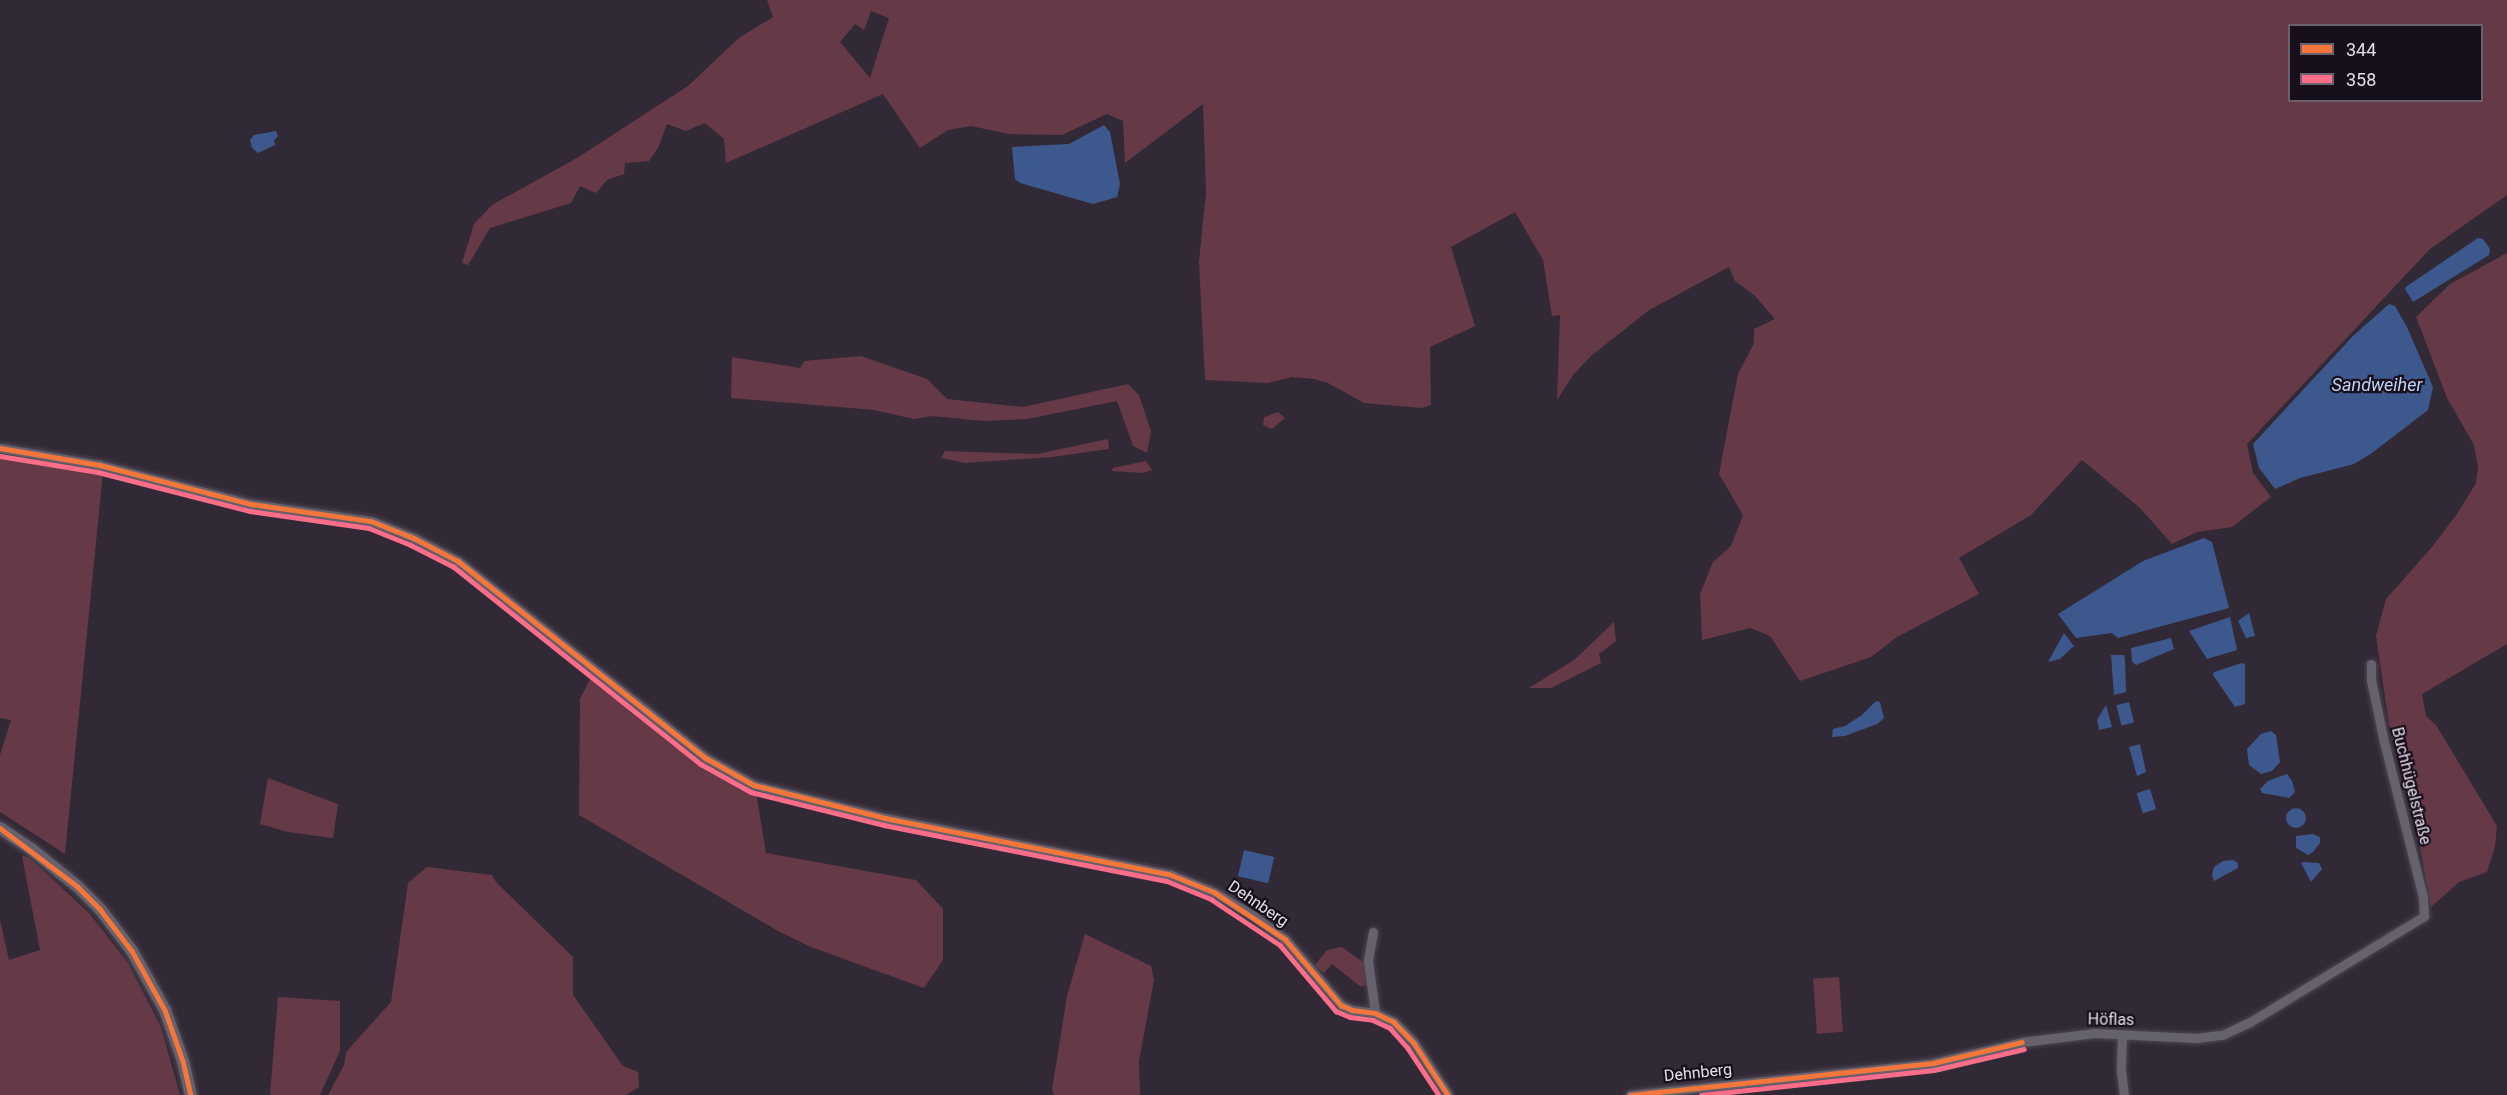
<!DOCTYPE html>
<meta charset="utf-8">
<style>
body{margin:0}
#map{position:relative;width:2507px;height:1095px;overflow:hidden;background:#322936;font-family:Roboto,sans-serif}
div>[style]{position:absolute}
.green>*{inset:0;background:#663946;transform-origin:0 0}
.water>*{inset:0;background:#3c588c;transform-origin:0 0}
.round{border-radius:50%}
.roads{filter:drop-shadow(0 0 2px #4e4652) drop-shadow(0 0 2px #4e4652)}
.minor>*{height:9px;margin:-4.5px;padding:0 4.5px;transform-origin:4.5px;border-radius:4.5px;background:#65626d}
.tertiary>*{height:12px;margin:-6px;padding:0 6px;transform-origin:6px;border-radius:6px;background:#65626d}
.bus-1>*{height:4.5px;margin:-2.25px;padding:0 2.25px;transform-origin:2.25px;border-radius:2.25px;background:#f5763a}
.bus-2>*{height:4.5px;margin:-2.25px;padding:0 2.25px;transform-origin:2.25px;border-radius:2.25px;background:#fb6d88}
span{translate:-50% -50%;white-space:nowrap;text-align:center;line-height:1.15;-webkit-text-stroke:4.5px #17101b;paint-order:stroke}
.street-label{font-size:16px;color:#e5dbeb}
.water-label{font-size:18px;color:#bfd3f5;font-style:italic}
.legend{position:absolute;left:2288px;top:24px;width:195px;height:78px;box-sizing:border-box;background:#17101b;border:2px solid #69616e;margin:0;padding:8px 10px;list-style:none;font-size:18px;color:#e5dbeb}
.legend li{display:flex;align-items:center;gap:12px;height:30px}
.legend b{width:30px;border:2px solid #69616e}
</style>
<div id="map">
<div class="green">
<i style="clip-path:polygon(evenodd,767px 0,2507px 0,2507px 195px,2430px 249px,2247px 444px,2253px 473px,2271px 497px,2232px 527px,2197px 532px,2172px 544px,2140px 508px,2082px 460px,2031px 515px,1959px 558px,1979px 594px,1897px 637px,1871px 657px,1800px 681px,1770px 636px,1750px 628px,1702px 640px,1700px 594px,1713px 562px,1731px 546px,1743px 515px,1719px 474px,1738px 374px,1754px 343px,1754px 329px,1775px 319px,1754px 295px,1735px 281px,1729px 267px,1649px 310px,1591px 356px,1573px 375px,1557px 400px,1560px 315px,1552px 316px,1543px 260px,1515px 212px,1451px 247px,1475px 326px,1430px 347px,1431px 405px,1422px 408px,1364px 403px,1328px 383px,1314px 379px,1292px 377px,1268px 383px,1205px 380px,1199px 262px,1206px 192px,1203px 104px,1125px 163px,1123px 121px,1107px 114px,1062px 135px,1009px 134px,971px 126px,948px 130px,920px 148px,883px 94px,726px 163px,724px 139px,705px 123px,686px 131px,667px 124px,658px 148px,649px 161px,625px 163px,624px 174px,607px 180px,596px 193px,580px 186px,571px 203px,490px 228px,468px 265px,462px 263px,474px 224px,492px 205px,577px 158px,688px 86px,739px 38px,773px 17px,767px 0,871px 11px,889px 18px,870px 78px,840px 42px,855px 24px,864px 30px,871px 11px,767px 0,2290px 26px,2482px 26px,2482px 100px,2290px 100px,2290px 26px)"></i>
<i style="clip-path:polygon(2507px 253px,2507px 644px,2422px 694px,2426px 716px,2436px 725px,2497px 826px,2495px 847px,2487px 872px,2459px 882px,2431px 907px,2420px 847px,2390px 731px,2376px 636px,2386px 599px,2432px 547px,2457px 514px,2476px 483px,2478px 468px,2474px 445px,2447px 398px,2416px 317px,2450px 284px)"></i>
<i style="clip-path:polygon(861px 356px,927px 379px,947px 399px,1023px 407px,1128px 384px,1139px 395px,1151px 431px,1147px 453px,1133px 446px,1117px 401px,1027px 419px,984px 421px,932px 416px,914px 419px,874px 410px,731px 398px,732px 357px,800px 368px,804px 361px)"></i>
<i style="clip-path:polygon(1278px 412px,1285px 418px,1272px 429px,1263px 425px,1264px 417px)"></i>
<i style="clip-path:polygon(1108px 439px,1109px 449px,1052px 457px,965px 463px,941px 458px,945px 451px,1037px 454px)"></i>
<i style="clip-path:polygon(0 457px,42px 459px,103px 472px,65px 854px,0 812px,0 755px,11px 720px,0 718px)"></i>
<i style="clip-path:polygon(1146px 461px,1152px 470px,1143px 473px,1112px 471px,1113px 468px)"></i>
<i style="clip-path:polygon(1614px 622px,1616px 641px,1599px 654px,1601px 663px,1551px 688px,1529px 688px,1574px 660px)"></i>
<i style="clip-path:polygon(591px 677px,672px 745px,756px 792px,766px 853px,916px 880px,943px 909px,943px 960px,924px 988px,811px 947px,780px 932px,579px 815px,580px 699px)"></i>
<i style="clip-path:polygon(268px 778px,338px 804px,333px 838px,288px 832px,260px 824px)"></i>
<i style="clip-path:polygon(22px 856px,29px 857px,90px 914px,128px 963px,161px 1027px,180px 1095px,0 1095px,0 920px,9px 960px,40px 950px)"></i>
<i style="clip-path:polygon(427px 867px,492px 875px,496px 882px,573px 957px,573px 995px,623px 1066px,638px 1072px,639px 1087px,626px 1095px,328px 1095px,344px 1065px,346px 1052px,391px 1002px,408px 883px)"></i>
<i style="clip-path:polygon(1085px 934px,1151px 966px,1154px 980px,1139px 1061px,1140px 1095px,1054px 1095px,1052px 1090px,1067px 996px)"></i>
<i style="clip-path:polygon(1342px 947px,1364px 963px,1367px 984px,1361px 987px,1332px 964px,1324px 973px,1314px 966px,1327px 950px)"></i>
<i style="left:1839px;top:977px;width:55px;height:26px;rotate:86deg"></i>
<i style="clip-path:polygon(278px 997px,340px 1001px,340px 1051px,320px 1095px,270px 1095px)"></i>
</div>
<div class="water">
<i style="clip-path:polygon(1104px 125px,1110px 132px,1120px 184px,1117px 197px,1093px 204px,1020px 183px,1015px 179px,1012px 147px,1069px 144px)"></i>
<i style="clip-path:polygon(276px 131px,278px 136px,274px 140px,275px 145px,258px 153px,252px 148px,250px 140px,254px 135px)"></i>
<i style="clip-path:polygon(2478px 238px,2483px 239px,2490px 249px,2489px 255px,2413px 302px,2405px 289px,2407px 286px)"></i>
<i style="clip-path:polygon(2389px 304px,2395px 306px,2407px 327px,2433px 387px,2428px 410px,2372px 453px,2354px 464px,2300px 478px,2275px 489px,2259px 468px,2253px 444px,2353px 336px)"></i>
<i style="clip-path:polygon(2204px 538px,2212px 542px,2229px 608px,2118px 638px,2112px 633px,2076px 638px,2058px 614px,2143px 561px)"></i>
<i style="clip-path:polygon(2249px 613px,2255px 636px,2246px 638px,2238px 621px)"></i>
<i style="clip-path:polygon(2230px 617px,2237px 650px,2207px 659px,2189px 631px)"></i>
<i style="clip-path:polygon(2064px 633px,2074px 646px,2060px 659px,2048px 662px)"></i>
<i style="clip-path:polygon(2171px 638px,2174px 649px,2136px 665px,2132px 662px,2131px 648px)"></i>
<i style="clip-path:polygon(2111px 655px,2124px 655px,2125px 659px,2126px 692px,2114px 695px)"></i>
<i style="clip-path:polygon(2242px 663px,2245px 664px,2245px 704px,2235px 707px,2213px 675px,2214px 672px)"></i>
<i style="clip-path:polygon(1876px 701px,1880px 702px,1884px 718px,1877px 724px,1845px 736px,1832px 737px,1833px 729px,1845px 726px,1862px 715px)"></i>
<i style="left:2129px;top:702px;width:21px;height:13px;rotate:76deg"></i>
<i style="clip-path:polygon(2106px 705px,2112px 727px,2099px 730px,2097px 720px)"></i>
<i style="clip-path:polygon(2271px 731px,2276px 735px,2280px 762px,2272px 771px,2261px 774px,2249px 765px,2247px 749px,2261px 734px)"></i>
<i style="clip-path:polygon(2140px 744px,2146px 772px,2137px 776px,2129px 747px)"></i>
<i style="clip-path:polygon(2287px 774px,2292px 781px,2295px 792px,2289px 798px,2262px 793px,2260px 789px,2268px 781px)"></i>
<i style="left:2150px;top:789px;width:21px;height:14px;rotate:73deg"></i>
<i class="round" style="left:2286px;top:808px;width:20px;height:20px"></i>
<i style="clip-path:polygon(2313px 834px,2320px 837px,2320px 843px,2313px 852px,2308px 855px,2296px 848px,2296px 836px)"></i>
<i style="left:1244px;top:850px;width:31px;height:27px;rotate:13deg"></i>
<i style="clip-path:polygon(2233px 860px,2238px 863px,2238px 868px,2214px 881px,2212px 875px,2214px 867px,2223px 861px)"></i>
<i style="clip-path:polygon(2304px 862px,2319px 863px,2322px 869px,2311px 882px,2301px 863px)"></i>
</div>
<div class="roads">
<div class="minor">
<i style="left:0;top:448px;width:101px;rotate:9.6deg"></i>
<i style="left:100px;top:465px;width:156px;rotate:14.5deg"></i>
<i style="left:251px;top:504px;width:121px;rotate:8.1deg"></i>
<i style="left:371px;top:521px;width:46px;rotate:21.6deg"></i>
<i style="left:414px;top:538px;width:50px;rotate:27.6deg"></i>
<i style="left:458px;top:561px;width:317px;rotate:38.5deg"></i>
<i style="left:706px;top:758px;width:55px;rotate:29.4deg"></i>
<i style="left:754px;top:785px;width:135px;rotate:14.1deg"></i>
<i style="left:885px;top:818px;width:289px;rotate:11.2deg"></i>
<i style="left:1169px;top:874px;width:48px;rotate:21.8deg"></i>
<i style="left:1214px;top:892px;width:44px;rotate:31.2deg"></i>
<i style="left:1252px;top:915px;width:41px;rotate:36deg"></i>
<i style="left:1285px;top:939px;width:87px;rotate:49.7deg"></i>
<i style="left:1341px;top:1005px;width:12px;rotate:24deg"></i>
<i style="left:1352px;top:1010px;width:23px;rotate:7deg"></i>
<i style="left:1375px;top:1013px;width:21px;rotate:25deg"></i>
<i style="left:1394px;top:1022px;width:29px;rotate:46deg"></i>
<i style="left:1414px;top:1043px;width:62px;rotate:56.8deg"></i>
<i style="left:1373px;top:932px;width:29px;rotate:100deg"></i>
<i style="left:1368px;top:961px;width:52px;rotate:82.3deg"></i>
<i style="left:2122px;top:1035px;width:36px;rotate:92deg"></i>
<i style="left:2121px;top:1071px;width:24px;rotate:83deg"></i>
<i style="left:1630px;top:1095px;width:305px;rotate:-6deg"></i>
<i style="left:1933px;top:1063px;width:91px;rotate:-13.3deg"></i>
<i style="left:2022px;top:1042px;width:73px;rotate:-7.1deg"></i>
<i style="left:2094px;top:1033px;width:102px;rotate:2.8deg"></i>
<i style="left:2196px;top:1038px;width:26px;rotate:-7deg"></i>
<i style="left:2222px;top:1035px;width:31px;rotate:-25deg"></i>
<i style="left:2250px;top:1022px;width:204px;rotate:-31.3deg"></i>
<i style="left:2424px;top:916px;width:19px;rotate:-93deg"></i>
<i style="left:2423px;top:897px;width:160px;rotate:-104.1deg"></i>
<i style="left:2384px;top:742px;width:63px;rotate:-101.8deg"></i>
<i style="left:2371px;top:680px;width:16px;rotate:-90deg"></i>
</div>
<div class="tertiary">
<i style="left:0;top:828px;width:36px;rotate:34deg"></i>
<i style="left:30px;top:848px;width:60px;rotate:39deg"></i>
<i style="left:77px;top:886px;width:33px;rotate:45deg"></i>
<i style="left:100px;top:909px;width:53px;rotate:52.7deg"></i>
<i style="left:132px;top:951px;width:68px;rotate:60.8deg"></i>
<i style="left:165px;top:1010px;width:54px;rotate:70.6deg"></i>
<i style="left:183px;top:1061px;width:35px;rotate:77deg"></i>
</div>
</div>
<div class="bus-1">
<i style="left:0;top:448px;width:101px;rotate:9.6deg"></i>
<i style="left:100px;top:465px;width:156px;rotate:14.5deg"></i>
<i style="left:251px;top:504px;width:121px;rotate:8.1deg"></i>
<i style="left:371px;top:521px;width:46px;rotate:21.6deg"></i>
<i style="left:414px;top:538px;width:50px;rotate:27.6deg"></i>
<i style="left:458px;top:561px;width:317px;rotate:38.5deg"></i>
<i style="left:706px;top:758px;width:55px;rotate:29.4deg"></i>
<i style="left:754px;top:785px;width:135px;rotate:14.1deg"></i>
<i style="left:885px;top:818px;width:289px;rotate:11.2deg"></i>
<i style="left:1169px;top:874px;width:48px;rotate:21.8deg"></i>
<i style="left:1214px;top:892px;width:85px;rotate:33.5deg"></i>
<i style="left:1285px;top:939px;width:87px;rotate:49.7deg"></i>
<i style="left:1341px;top:1005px;width:12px;rotate:24deg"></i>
<i style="left:1352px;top:1010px;width:23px;rotate:7deg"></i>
<i style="left:1375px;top:1013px;width:21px;rotate:25deg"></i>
<i style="left:1394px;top:1022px;width:29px;rotate:46deg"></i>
<i style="left:1414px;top:1043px;width:62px;rotate:56.8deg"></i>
<i style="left:0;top:828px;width:96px;rotate:37deg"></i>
<i style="left:77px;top:886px;width:33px;rotate:45deg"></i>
<i style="left:100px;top:909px;width:53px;rotate:52.7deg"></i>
<i style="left:132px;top:951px;width:68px;rotate:60.8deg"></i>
<i style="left:165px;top:1010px;width:54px;rotate:70.6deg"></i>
<i style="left:183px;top:1061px;width:35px;rotate:77deg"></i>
<i style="left:1630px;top:1095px;width:305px;rotate:-6deg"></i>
<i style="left:1933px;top:1063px;width:91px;rotate:-13.3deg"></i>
</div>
<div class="bus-2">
<i style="left:0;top:456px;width:99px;rotate:9.3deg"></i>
<i style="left:98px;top:472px;width:157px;rotate:14.4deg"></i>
<i style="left:250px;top:511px;width:120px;rotate:8.1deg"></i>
<i style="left:369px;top:528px;width:45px;rotate:22deg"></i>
<i style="left:411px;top:545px;width:48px;rotate:27.1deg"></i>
<i style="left:454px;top:567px;width:316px;rotate:38.6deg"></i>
<i style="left:701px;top:764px;width:57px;rotate:29.2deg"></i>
<i style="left:751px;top:792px;width:137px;rotate:13.9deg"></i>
<i style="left:884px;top:825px;width:288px;rotate:11.2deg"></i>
<i style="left:1167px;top:881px;width:48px;rotate:22.2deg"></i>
<i style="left:1211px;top:899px;width:83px;rotate:33.7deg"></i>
<i style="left:1280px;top:945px;width:87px;rotate:49.7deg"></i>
<i style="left:1336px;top:1011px;width:15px;rotate:23deg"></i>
<i style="left:1350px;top:1017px;width:23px;rotate:7deg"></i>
<i style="left:1373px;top:1020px;width:19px;rotate:25deg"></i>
<i style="left:1390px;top:1028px;width:27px;rotate:48deg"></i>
<i style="left:1408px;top:1048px;width:56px;rotate:56.6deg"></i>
<i style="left:1701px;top:1095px;width:234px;rotate:-6.1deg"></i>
<i style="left:1934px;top:1070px;width:92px;rotate:-13.1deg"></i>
</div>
<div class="street-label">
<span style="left:2411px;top:786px;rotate:76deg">Buchhügelstraße</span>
<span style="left:1258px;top:904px;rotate:34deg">Dehnberg</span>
<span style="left:2111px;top:1020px;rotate:1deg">Höflas</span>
<span style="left:1698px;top:1073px;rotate:-6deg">Dehnberg</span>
</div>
<div class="water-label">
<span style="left:2377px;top:385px">Sandweiher</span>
</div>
<ul class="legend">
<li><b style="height:8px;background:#f5763a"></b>344</li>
<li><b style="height:8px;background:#fb6d88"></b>358</li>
</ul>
</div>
